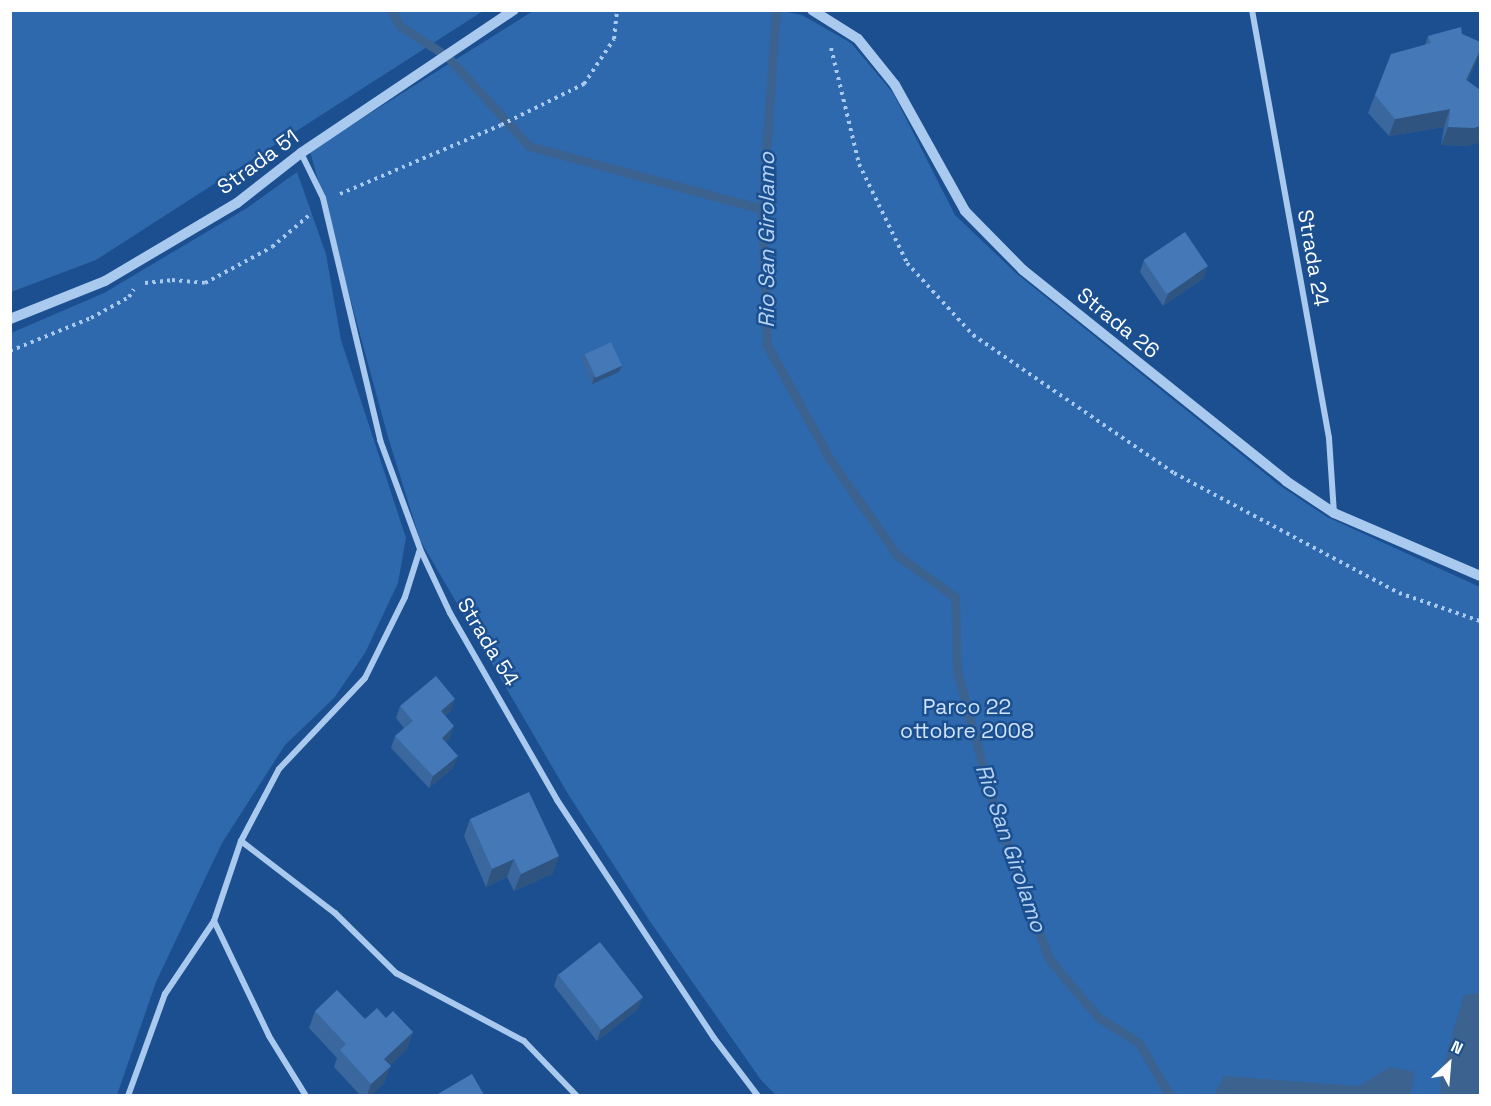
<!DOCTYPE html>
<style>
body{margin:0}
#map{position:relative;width:1491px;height:1106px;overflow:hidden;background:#1b4f8f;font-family:"Space Grotesk",sans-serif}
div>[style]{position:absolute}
.green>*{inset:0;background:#2e69ad}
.water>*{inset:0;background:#3c6290}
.stream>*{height:9px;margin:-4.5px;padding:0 4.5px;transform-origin:4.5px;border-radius:4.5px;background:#3c6290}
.path>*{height:4px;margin-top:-2px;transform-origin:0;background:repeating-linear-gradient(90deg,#a9c9ee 0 3px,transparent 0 7.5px)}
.minor>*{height:6px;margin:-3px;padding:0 3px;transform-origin:3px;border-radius:3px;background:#a9c9ee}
.tertiary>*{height:10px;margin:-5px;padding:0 5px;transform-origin:5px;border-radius:5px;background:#a9c9ee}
.wall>*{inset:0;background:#3a679d}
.shaded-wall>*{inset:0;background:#305480}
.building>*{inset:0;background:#4478b7;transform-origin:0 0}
span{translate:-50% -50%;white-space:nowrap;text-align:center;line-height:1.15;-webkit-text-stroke:5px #1b4f8f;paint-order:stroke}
.street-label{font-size:21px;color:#fff}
.park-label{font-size:21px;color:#cfe3fa}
.water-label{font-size:22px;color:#b5d3f5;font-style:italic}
.frame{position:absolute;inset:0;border:12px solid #fff;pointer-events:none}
.north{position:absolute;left:1419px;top:1034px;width:60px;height:60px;-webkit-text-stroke:4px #1b4f8f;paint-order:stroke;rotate:26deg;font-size:16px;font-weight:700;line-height:24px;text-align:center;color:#fff}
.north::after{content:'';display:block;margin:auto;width:21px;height:27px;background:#fff;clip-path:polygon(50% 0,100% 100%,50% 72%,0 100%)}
</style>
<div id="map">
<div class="green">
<i style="clip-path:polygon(11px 10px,483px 10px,483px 11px,96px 260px,11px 292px)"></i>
<i style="clip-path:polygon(533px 11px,782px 11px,802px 15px,851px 43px,893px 93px,955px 215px,1017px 274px,1279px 485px,1327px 517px,1480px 587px,1480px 1095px,776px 1095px,761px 1080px,649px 920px,568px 794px,420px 540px,388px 437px,310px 151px)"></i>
<i style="clip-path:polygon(297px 172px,326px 254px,341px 340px,406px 538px,398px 583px,365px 653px,334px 698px,285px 745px,222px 843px,156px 982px,117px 1095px,11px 1095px,11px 333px,104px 293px,247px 208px)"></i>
</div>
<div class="water">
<i style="clip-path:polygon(1480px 993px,1480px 1095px,1441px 1095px,1440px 1076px,1464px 995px)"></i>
<i style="clip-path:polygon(1390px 1067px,1415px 1072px,1410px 1095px,1214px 1095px,1224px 1076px,1359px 1086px)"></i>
</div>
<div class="stream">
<i style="left:391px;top:10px;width:18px;rotate:61deg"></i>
<i style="left:400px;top:26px;width:56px;rotate:32.6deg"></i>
<i style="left:447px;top:56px;width:122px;rotate:47.7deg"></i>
<i style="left:529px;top:146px;width:241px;rotate:15.1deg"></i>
<i style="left:776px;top:10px;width:199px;rotate:94deg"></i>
<i style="left:762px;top:209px;width:136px;rotate:87.9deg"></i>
<i style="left:767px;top:345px;width:132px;rotate:61.1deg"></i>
<i style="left:831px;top:461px;width:115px;rotate:54.9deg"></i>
<i style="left:897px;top:555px;width:72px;rotate:35.9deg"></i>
<i style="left:955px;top:597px;width:74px;rotate:88.5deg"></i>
<i style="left:957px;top:671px;width:145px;rotate:74.8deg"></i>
<i style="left:995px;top:811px;width:158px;rotate:70deg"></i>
<i style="left:1049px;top:959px;width:76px;rotate:49.8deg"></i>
<i style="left:1098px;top:1017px;width:49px;rotate:32.4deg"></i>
<i style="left:1139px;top:1043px;width:61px;rotate:59.7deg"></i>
</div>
<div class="path">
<i style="left:831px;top:48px;width:119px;rotate:76.4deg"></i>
<i style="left:859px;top:164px;width:110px;rotate:64.1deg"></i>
<i style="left:907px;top:263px;width:98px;rotate:47.5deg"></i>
<i style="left:973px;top:335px;width:244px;rotate:34.5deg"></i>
<i style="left:1174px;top:473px;width:255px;rotate:28.1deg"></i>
<i style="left:1399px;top:593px;width:86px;rotate:19.1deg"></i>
<i style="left:340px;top:194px;width:175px;rotate:-23.2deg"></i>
<i style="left:501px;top:125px;width:93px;rotate:-26.3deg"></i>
<i style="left:584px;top:84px;width:54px;rotate:-56.3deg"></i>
<i style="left:614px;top:39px;width:29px;rotate:-84deg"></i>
<i style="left:145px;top:283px;width:27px;rotate:-6deg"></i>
<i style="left:172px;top:280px;width:33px;rotate:5deg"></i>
<i style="left:205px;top:283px;width:76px;rotate:-28.2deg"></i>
<i style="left:272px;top:247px;width:48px;rotate:-40.7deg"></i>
<i style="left:10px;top:351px;width:87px;rotate:-22.2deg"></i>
<i style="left:91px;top:318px;width:43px;rotate:-28.9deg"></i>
<i style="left:129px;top:297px;width:9px;rotate:-58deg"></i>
</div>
<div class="minor">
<i style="left:1252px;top:10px;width:435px;rotate:79.8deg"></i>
<i style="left:1329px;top:438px;width:75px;rotate:86.2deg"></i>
<i style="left:301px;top:153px;width:50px;rotate:63.9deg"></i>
<i style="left:323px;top:198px;width:249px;rotate:76.7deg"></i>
<i style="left:380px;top:440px;width:116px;rotate:69.8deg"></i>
<i style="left:420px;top:549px;width:71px;rotate:64.9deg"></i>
<i style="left:450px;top:613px;width:215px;rotate:60.2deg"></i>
<i style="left:557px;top:800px;width:285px;rotate:56.6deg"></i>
<i style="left:714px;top:1038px;width:73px;rotate:52.8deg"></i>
<i style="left:241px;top:841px;width:118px;rotate:37.5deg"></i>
<i style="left:335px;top:913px;width:86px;rotate:44.5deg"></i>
<i style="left:396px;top:973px;width:145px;rotate:28deg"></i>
<i style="left:524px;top:1041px;width:76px;rotate:46.1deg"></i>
<i style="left:214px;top:921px;width:127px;rotate:64.4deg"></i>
<i style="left:269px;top:1036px;width:70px;rotate:58.3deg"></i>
<i style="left:128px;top:1096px;width:109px;rotate:-70.1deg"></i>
<i style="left:165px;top:994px;width:88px;rotate:-56.1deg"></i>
<i style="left:214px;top:921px;width:84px;rotate:-71.4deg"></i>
<i style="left:241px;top:841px;width:81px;rotate:-62.2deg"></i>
<i style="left:279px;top:769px;width:125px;rotate:-46.6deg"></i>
<i style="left:365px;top:678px;width:90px;rotate:-63.7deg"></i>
<i style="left:405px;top:597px;width:50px;rotate:-72.6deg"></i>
</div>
<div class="tertiary">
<i style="left:812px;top:10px;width:54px;rotate:32.2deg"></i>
<i style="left:858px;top:39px;width:59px;rotate:51.2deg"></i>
<i style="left:895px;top:85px;width:144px;rotate:60.9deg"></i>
<i style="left:965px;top:211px;width:83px;rotate:45.5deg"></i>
<i style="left:1023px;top:270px;width:337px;rotate:38.7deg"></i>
<i style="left:1286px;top:481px;width:58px;rotate:33.7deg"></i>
<i style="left:1334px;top:513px;width:159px;rotate:23.3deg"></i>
<i style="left:10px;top:319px;width:102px;rotate:-21.8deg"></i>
<i style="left:105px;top:281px;width:153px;rotate:-30.6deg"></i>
<i style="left:237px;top:203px;width:81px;rotate:-38deg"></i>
<i style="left:301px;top:153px;width:257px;rotate:-33.9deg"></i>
</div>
<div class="wall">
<i style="clip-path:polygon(1462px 34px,1480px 42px,1480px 52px,1468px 81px,1480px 90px,1480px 142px,1467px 146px,1441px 145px,1444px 127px,1389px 136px,1368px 113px,1375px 95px,1425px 45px,1428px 36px)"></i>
<i style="clip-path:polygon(1144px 260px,1204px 278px,1163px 306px,1140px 272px)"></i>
<i style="clip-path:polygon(584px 353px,622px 366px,619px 372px,592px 384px,582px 359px)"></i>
<i style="clip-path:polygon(400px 706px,451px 711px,445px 716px,450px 738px,446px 742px,453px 768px,429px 788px,391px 748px,395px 736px,404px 728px,396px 718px)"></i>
<i style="clip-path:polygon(470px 819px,559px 856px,552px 874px,514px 891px,507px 877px,486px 887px,464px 836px)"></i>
<i style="clip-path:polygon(558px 974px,638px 1009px,597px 1041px,554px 986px)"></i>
<i style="clip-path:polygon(315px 1011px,365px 1019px,386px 1018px,413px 1032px,407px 1049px,390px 1065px,384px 1083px,371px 1095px,360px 1095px,334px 1067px,337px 1058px,309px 1028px)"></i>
</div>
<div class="shaded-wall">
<i style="clip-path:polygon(1480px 50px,1477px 61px,1460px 97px,1466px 80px)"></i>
<i style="clip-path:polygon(1450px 109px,1444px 127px,1389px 136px,1395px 119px)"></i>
<i style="clip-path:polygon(1480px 126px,1480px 142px,1467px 146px,1441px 145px,1448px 127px)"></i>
<i style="clip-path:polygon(1208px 266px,1204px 278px,1163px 306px,1168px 294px)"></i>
<i style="clip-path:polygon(622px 366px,619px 372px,592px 384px,594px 377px)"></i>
<i style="clip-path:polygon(455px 699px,451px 711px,437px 723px,441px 711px)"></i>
<i style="clip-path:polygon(454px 726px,450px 738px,437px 750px,442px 738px)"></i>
<i style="clip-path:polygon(458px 756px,453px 768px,429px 788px,433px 776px)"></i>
<i style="clip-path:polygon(559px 856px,552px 874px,514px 891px,521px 874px)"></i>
<i style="clip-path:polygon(514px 859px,507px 877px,486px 887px,492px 869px)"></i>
<i style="clip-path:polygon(643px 997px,638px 1009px,597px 1041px,601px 1029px)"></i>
<i style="clip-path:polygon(413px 1032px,407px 1049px,378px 1077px,384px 1059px)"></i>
<i style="clip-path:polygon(391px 1066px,384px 1083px,371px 1095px,367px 1095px,371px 1084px)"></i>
</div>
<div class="building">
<i style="clip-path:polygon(1461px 27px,1462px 34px,1480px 42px,1480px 50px,1466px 80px,1480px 90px,1480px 126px,1474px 128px,1448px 127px,1450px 109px,1395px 119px,1375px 95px,1391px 54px,1431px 43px,1428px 36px)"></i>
<i style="left:1185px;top:232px;width:41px;height:50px;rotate:56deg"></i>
<i style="left:611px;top:342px;width:26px;height:29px;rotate:65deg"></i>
<i style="clip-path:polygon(436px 676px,455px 699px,441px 711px,454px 726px,442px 738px,458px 756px,433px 776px,395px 736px,413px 721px,400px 706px)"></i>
<i style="clip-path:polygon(529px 792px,559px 856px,521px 874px,514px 859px,492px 869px,470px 819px)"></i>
<i style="left:600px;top:942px;width:70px;height:53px;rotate:52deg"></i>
<i style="clip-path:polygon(337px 990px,365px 1019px,377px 1008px,386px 1018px,393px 1011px,413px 1032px,384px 1059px,391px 1066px,371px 1084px,340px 1050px,346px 1044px,315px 1011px)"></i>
<i style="clip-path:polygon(472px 1074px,484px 1095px,436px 1095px)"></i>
</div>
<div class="street-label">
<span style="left:258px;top:162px;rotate:-36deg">Strada 51</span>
<span style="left:1313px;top:258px;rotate:80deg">Strada 24</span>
<span style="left:1118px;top:323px;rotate:39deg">Strada 26</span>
<span style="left:488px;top:642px;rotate:59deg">Strada 54</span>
</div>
<div class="park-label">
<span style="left:967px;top:719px">Parco 22<br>ottobre 2008</span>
</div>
<div class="water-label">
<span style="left:767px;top:240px;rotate:-90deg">Rio San Girolamo</span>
<span style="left:1011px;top:848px;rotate:71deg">Rio San Girolamo</span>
</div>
<div class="frame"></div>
<div class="north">N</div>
</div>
